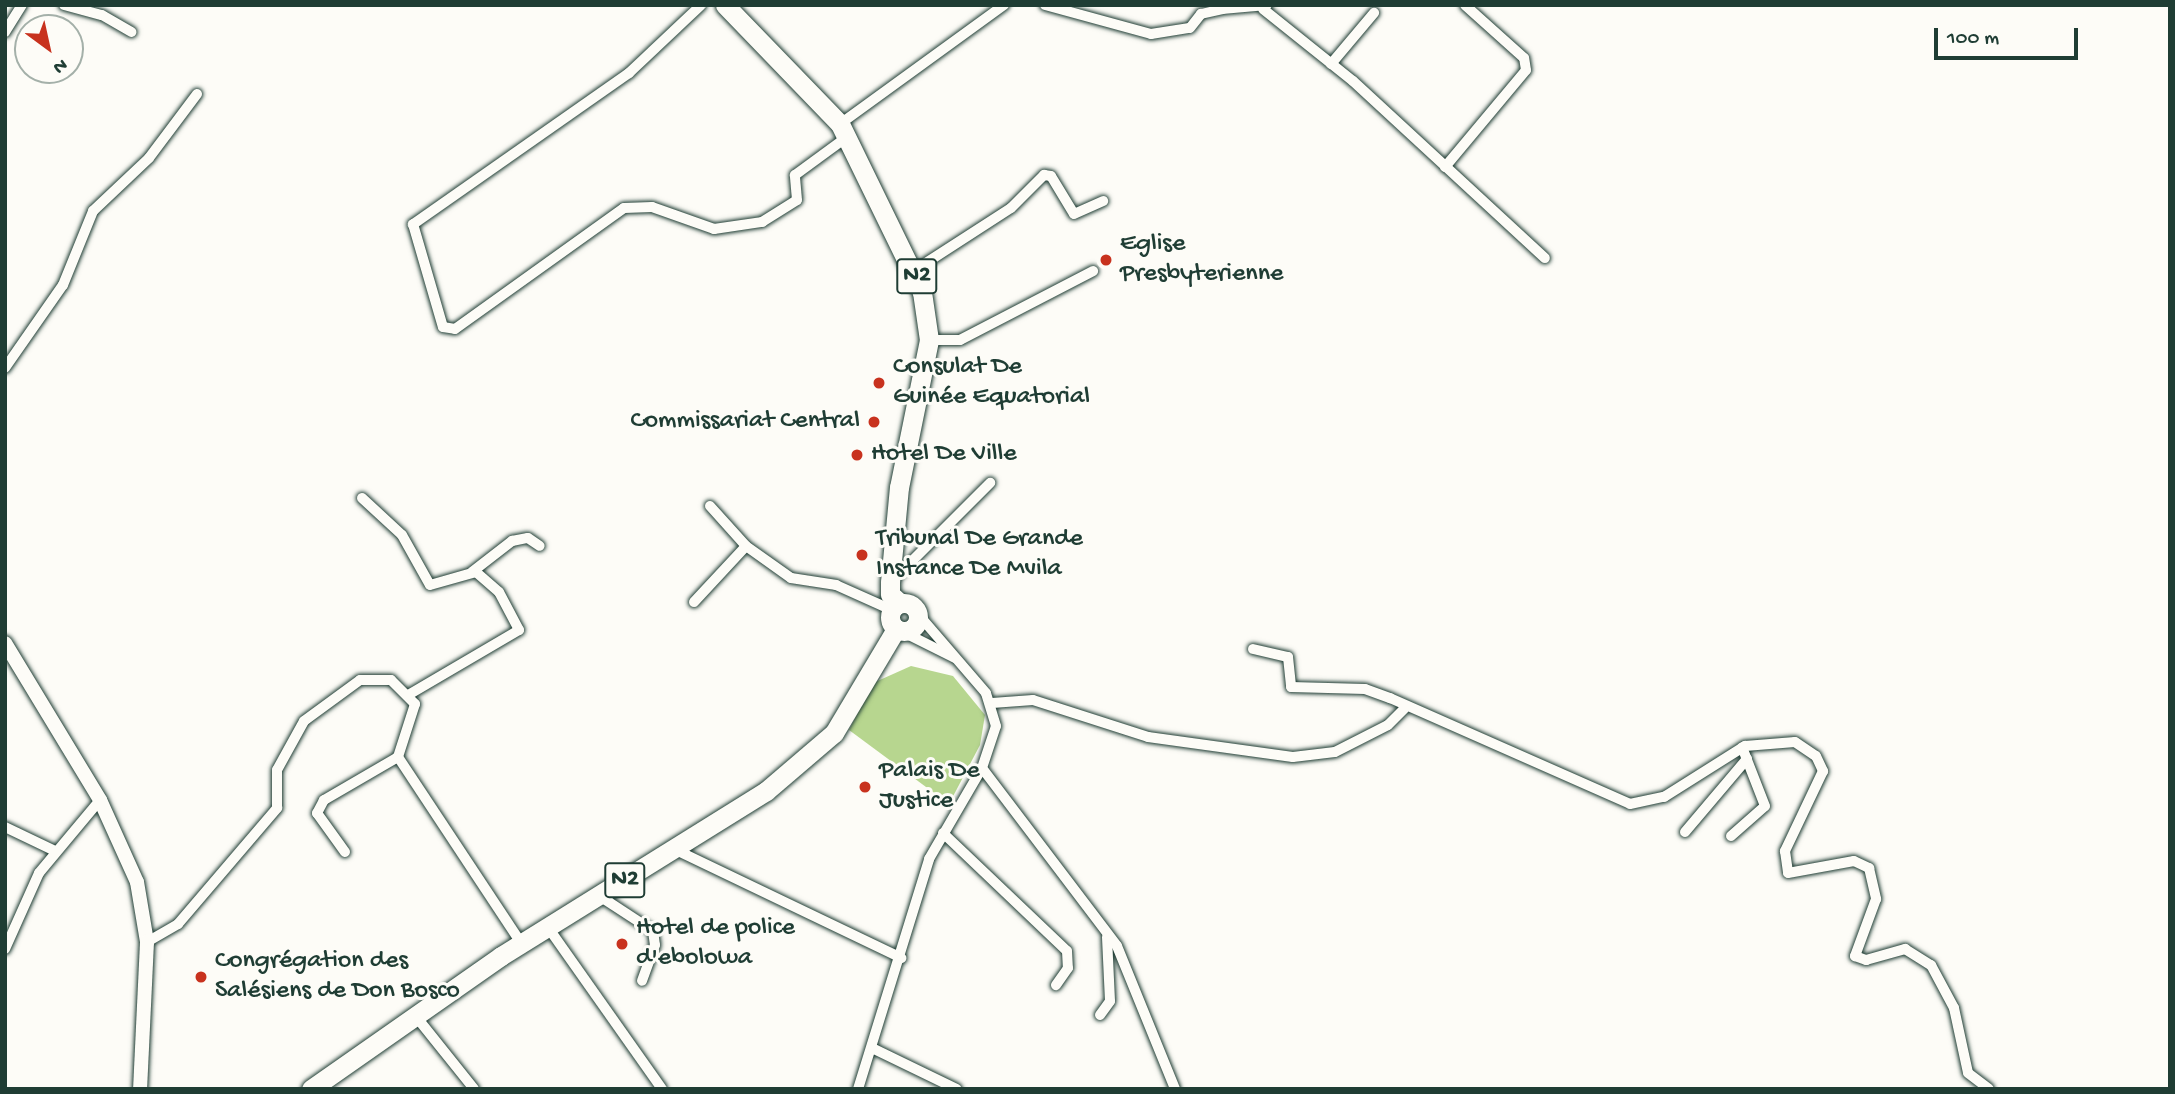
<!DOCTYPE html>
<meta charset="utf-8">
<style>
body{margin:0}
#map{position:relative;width:2175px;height:1094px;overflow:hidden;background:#fdfcf7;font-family:"Gochi Hand",sans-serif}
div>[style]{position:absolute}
.green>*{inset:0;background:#b7d68f}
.roads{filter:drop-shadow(0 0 2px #1f3d34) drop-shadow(0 0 2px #1f3d34)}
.street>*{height:10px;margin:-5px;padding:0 5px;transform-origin:5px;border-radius:5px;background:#fdfcf7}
.secondary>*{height:14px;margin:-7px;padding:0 7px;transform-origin:7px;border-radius:7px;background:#fdfcf7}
.highway>*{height:19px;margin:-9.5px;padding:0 9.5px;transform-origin:9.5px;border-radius:9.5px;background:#fdfcf7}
.highway>.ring{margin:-9.5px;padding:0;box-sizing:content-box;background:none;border:19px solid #fdfcf7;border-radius:50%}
.dots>*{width:19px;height:19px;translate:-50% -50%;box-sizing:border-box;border:4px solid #fdfcf7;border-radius:50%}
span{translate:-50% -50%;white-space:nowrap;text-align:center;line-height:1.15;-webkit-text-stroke:6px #fdfcf7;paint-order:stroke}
.shield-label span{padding:2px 5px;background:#fdfcf7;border:2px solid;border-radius:5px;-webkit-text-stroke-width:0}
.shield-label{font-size:24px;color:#1f3d34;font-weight:700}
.poi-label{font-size:26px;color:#1f3d34}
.left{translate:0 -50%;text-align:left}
.right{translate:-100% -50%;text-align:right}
.frame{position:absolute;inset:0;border:7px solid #1f3d34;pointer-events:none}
.north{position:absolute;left:14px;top:14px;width:70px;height:70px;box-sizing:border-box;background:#fdfcf7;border:2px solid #a4b0a9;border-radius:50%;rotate:147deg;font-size:19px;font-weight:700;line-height:28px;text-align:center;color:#1f3d34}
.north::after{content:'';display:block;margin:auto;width:24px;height:32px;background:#c8321e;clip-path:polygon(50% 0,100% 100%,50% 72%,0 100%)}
.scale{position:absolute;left:1934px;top:28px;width:144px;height:32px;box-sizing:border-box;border:4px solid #1f3d34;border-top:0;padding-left:9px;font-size:21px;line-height:24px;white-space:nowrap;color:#1f3d34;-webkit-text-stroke:5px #fdfcf7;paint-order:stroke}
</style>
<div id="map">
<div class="green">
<i style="clip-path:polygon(911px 666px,953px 676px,985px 715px,980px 745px,949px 804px,849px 730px,873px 683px)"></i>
</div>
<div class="roads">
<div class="street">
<i style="left:64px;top:5px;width:39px;rotate:15deg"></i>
<i style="left:102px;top:15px;width:34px;rotate:30deg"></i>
<i style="left:701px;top:5px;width:99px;rotate:136.6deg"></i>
<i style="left:629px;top:73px;width:264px;rotate:145deg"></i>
<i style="left:413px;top:224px;width:107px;rotate:73.8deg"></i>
<i style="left:443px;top:327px;width:12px;rotate:9deg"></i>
<i style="left:455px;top:329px;width:208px;rotate:-35.6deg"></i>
<i style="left:624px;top:208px;width:28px;rotate:-2deg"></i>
<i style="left:652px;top:207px;width:66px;rotate:19.5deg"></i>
<i style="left:714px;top:229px;width:49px;rotate:-8.3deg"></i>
<i style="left:762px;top:222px;width:41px;rotate:-32.2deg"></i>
<i style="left:797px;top:200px;width:25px;rotate:-95deg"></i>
<i style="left:795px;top:175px;width:64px;rotate:-36.2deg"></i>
<i style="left:1045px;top:5px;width:110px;rotate:15.3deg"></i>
<i style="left:1151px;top:34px;width:39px;rotate:-9deg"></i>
<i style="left:1190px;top:28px;width:18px;rotate:-52deg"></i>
<i style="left:1201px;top:14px;width:22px;rotate:-13deg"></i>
<i style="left:1222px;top:9px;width:45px;rotate:-5.1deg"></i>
<i style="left:1263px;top:9px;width:115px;rotate:38.7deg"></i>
<i style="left:1353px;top:81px;width:261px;rotate:42.7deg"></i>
<i style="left:5px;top:32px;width:32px;rotate:-58deg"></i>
<i style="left:1331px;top:64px;width:67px;rotate:-49.9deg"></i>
<i style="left:840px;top:124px;width:203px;rotate:-36deg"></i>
<i style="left:1445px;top:167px;width:126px;rotate:-50.1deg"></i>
<i style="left:1526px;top:70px;width:12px;rotate:-99deg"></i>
<i style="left:1524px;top:58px;width:79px;rotate:-138.1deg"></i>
<i style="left:915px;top:270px;width:114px;rotate:-32.9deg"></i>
<i style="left:1011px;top:208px;width:47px;rotate:-45deg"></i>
<i style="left:1044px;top:175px;width:7px;rotate:8deg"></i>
<i style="left:1051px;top:176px;width:44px;rotate:58.8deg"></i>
<i style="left:1074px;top:214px;width:32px;rotate:-24deg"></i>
<i style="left:929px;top:340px;width:31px"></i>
<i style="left:960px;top:340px;width:150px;rotate:-27.4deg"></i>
<i style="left:5px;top:368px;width:101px;rotate:-55.1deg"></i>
<i style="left:63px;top:285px;width:80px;rotate:-67.9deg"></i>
<i style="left:93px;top:211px;width:77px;rotate:-43.4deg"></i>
<i style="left:149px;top:158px;width:80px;rotate:-53.1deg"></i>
<i style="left:362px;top:498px;width:54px;rotate:42.8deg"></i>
<i style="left:402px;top:535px;width:57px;rotate:60.8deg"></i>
<i style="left:430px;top:585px;width:48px;rotate:-15.8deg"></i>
<i style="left:476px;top:572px;width:30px;rotate:41deg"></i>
<i style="left:499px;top:592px;width:43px;rotate:62.2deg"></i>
<i style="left:519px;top:630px;width:129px;rotate:149.6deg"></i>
<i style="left:710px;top:506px;width:54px;rotate:48deg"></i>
<i style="left:746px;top:546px;width:55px;rotate:35.4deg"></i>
<i style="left:791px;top:578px;width:46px;rotate:8.8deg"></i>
<i style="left:836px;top:585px;width:61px;rotate:24.1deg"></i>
<i style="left:472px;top:572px;width:51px;rotate:-37.8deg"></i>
<i style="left:512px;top:541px;width:16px;rotate:-11deg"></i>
<i style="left:528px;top:538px;width:14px;rotate:34deg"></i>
<i style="left:892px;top:581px;width:139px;rotate:-45deg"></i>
<i style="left:694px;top:602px;width:76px;rotate:-47.1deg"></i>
<i style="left:901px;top:631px;width:60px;rotate:26.6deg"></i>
<i style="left:1253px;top:649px;width:36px;rotate:13deg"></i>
<i style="left:1288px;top:657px;width:30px;rotate:84deg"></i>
<i style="left:1291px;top:687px;width:74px;rotate:1.5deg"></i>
<i style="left:1365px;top:689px;width:27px;rotate:20deg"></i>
<i style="left:1390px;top:698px;width:262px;rotate:23.8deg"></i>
<i style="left:1630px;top:804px;width:35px;rotate:-12deg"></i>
<i style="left:1664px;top:797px;width:96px;rotate:-32.2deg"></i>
<i style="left:1745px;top:746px;width:50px;rotate:-4.6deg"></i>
<i style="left:1795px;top:742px;width:25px;rotate:34deg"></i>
<i style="left:1816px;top:756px;width:17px;rotate:65deg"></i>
<i style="left:1823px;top:771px;width:89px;rotate:115.4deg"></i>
<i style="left:1785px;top:851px;width:22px;rotate:82deg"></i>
<i style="left:1788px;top:873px;width:67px;rotate:-10.3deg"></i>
<i style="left:1854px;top:861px;width:17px;rotate:25deg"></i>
<i style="left:1869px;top:868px;width:32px;rotate:77deg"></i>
<i style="left:1876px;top:899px;width:61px;rotate:110.2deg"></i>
<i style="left:1855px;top:956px;width:12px;rotate:20deg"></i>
<i style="left:1866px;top:960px;width:41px;rotate:-15.8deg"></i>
<i style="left:1905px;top:949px;width:31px;rotate:32deg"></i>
<i style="left:1931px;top:965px;width:49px;rotate:61.9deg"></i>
<i style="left:1954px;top:1008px;width:66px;rotate:77.8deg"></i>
<i style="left:1968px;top:1073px;width:26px;rotate:37deg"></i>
<i style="left:992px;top:703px;width:41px;rotate:-4.2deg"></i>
<i style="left:1033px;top:700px;width:121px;rotate:17.8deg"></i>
<i style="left:1148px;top:737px;width:146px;rotate:7.9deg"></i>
<i style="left:1293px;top:757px;width:42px;rotate:-6.8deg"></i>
<i style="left:1335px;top:752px;width:59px;rotate:-27deg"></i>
<i style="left:1388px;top:725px;width:23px;rotate:-45deg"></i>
<i style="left:398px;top:757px;width:223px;rotate:56.5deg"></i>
<i style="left:982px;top:768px;width:223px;rotate:52.8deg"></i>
<i style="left:1117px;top:946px;width:154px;rotate:67.9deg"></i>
<i style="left:5px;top:827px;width:55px;rotate:25.6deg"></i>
<i style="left:1685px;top:832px;width:96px;rotate:-49.7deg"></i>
<i style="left:943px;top:833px;width:171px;rotate:43.6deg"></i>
<i style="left:1067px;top:951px;width:17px;rotate:87deg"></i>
<i style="left:1068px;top:968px;width:21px;rotate:125deg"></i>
<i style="left:1731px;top:836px;width:45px;rotate:-41.4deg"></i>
<i style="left:1765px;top:806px;width:63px;rotate:-111.3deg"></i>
<i style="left:676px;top:850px;width:250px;rotate:25.6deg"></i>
<i style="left:598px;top:895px;width:66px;rotate:33.2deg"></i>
<i style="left:653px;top:931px;width:14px;rotate:82deg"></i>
<i style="left:655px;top:945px;width:38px;rotate:110deg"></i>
<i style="left:547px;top:926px;width:199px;rotate:54.8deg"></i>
<i style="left:147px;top:942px;width:36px;rotate:-30deg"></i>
<i style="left:178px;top:924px;width:153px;rotate:-49.5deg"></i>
<i style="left:277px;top:808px;width:38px;rotate:-90deg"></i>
<i style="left:277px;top:770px;width:56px;rotate:-61.1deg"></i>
<i style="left:304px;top:721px;width:69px;rotate:-36.2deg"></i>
<i style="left:360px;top:680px;width:31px"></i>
<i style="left:391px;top:680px;width:34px;rotate:45deg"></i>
<i style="left:415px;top:704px;width:56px;rotate:107.8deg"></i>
<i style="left:398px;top:757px;width:86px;rotate:149.8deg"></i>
<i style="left:324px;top:800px;width:15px;rotate:118deg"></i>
<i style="left:317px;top:813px;width:48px;rotate:54.3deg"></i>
<i style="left:5px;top:949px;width:83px;rotate:-65.9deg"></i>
<i style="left:39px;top:873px;width:95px;rotate:-50.1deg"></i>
<i style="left:414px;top:1014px;width:96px;rotate:51.3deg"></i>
<i style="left:1100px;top:1015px;width:17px;rotate:-54deg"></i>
<i style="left:1110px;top:1001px;width:64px;rotate:-92.7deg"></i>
<i style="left:872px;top:1048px;width:94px;rotate:25.8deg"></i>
<i style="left:858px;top:1089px;width:241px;rotate:-72.8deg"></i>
<i style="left:929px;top:859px;width:105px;rotate:-59.8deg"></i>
<i style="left:982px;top:768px;width:44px;rotate:-71.6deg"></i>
<i style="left:996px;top:726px;width:34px;rotate:-107deg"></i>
<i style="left:986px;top:693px;width:104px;rotate:-130.7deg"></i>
</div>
<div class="secondary">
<i style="left:5px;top:643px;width:184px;rotate:58.8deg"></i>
<i style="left:100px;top:800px;width:90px;rotate:65.7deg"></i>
<i style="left:137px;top:882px;width:61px;rotate:80.5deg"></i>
<i style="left:147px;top:942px;width:147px;rotate:92.7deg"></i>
</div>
<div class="highway">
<i style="left:725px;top:5px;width:165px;rotate:46deg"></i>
<i style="left:840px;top:124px;width:187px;rotate:64deg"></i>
<i style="left:922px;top:292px;width:49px;rotate:81.7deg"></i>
<i style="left:929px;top:340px;width:150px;rotate:101.5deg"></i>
<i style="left:899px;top:487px;width:96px;rotate:95.4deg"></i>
<i style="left:890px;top:583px;width:11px;rotate:90deg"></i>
<i style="left:890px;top:594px;width:13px;rotate:42deg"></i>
<i class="ring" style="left:890px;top:603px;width:9px;height:9px"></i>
<i style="left:311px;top:1089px;width:232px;rotate:-35deg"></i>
<i style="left:501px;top:956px;width:312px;rotate:-31.9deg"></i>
<i style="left:766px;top:791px;width:89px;rotate:-40.5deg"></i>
<i style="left:834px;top:733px;width:121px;rotate:-59.2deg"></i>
</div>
</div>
<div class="dots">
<i style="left:1106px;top:260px;background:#c8321e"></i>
<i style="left:879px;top:383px;background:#c8321e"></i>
<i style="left:874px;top:422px;background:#c8321e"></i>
<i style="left:857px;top:455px;background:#c8321e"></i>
<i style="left:862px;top:555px;background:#c8321e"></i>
<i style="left:865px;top:787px;background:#c8321e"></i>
<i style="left:622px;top:944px;background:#c8321e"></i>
<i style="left:201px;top:977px;background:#c8321e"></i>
</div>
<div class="shield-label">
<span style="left:917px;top:276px">N2</span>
<span style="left:625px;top:880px">N2</span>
</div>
<div class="poi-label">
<span class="left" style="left:1120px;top:260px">Eglise<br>Presbyterienne</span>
<span class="left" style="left:893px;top:383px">Consulat De<br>Guinée Equatorial</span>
<span class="right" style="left:860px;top:422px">Commissariat Central</span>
<span class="left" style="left:871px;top:455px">Hotel De Ville</span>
<span class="left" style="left:876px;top:555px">Tribunal De Grande<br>Instance De Mvila</span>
<span class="left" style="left:879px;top:787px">Palais De<br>Justice</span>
<span class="left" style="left:636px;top:944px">Hotel de police<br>d'ebolowa</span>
<span class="left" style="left:215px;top:977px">Congrégation des<br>Salésiens de Don Bosco</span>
</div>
<div class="frame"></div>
<div class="north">N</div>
<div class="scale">100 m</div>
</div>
